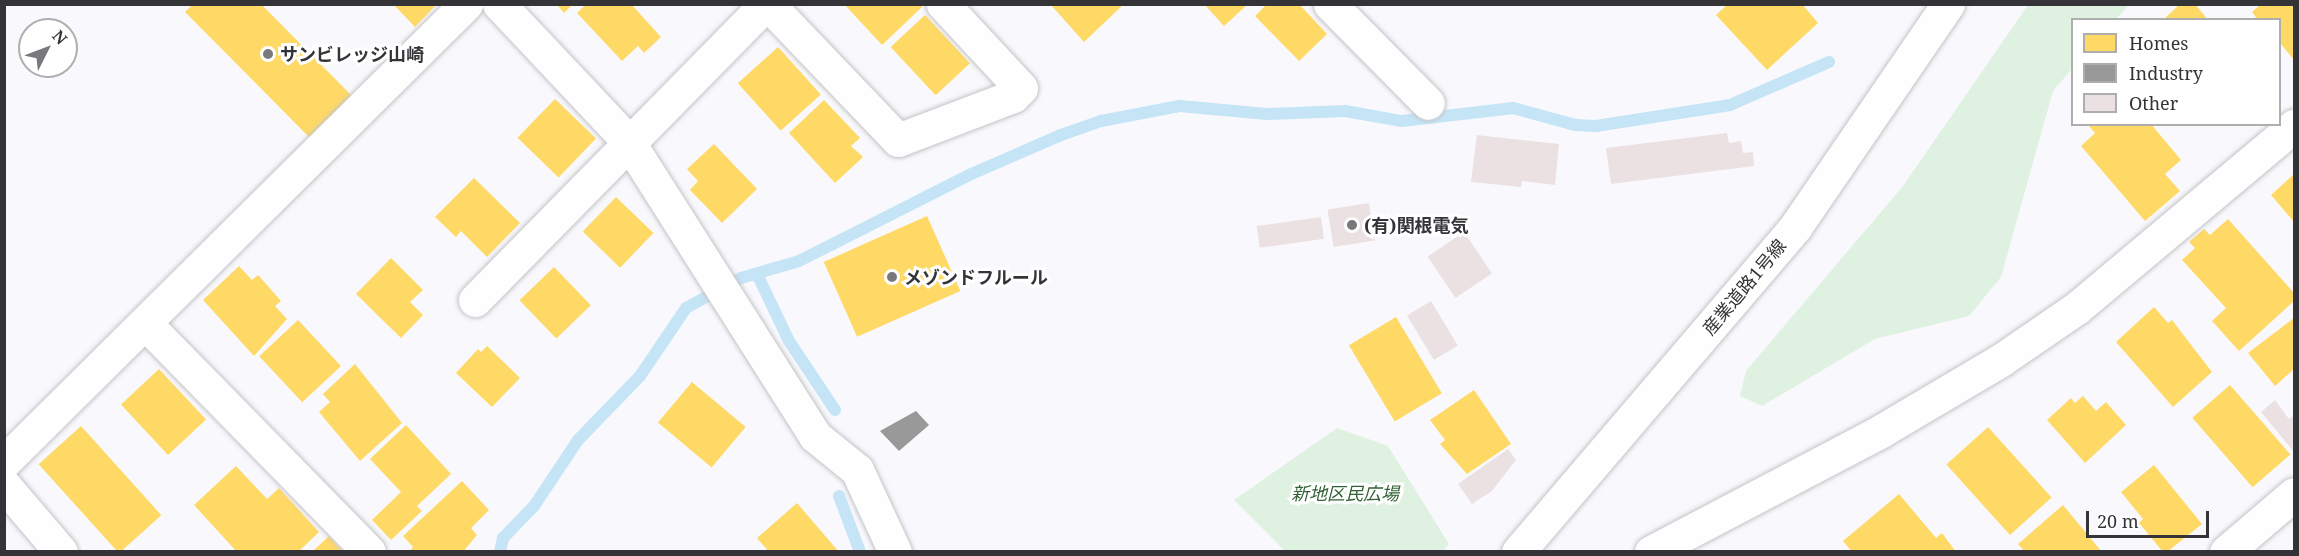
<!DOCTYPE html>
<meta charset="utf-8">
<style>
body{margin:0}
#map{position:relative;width:2299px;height:556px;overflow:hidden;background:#f9f9fd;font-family:"Noto Serif","Noto Sans JP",serif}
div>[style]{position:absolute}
.green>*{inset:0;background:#dff1e1}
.homes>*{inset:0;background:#ffd966;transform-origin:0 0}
.industry>*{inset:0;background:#999}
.stream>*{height:12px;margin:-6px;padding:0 6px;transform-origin:6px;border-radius:6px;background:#c5e5f7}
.building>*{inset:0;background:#ebe1e2;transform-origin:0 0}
.roads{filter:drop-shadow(0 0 2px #c4c4c8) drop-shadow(0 0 2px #c4c4c8)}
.minor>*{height:33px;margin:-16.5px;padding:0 16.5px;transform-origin:16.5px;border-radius:16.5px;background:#fefeff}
.tertiary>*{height:33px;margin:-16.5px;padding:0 16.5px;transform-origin:16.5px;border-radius:16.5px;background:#fefeff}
.dots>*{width:16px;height:16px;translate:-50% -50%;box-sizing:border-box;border:3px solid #fff;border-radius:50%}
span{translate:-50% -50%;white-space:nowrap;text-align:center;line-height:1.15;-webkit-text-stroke:6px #fff;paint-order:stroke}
.poi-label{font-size:18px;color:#343438;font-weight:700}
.left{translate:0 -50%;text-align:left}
.street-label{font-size:18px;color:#343438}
.park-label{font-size:18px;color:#326236;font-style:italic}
.frame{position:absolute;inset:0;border:6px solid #343438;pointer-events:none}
.legend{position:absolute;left:2071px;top:18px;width:210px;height:108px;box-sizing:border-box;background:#fff;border:2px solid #aeaeaf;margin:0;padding:8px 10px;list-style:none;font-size:18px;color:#343438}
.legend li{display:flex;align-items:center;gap:12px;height:30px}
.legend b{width:30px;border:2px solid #aeaeaf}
.north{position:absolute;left:18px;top:18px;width:60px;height:60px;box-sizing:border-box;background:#fff;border:2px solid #aeaeaf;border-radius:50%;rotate:48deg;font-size:16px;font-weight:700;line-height:24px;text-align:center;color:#343438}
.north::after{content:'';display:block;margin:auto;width:21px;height:27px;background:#79797d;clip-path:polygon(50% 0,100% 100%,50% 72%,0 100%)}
.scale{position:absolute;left:2086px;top:511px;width:123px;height:27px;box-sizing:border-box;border:3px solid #343438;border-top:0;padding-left:8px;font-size:18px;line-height:21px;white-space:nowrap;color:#343438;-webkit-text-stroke:4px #fff;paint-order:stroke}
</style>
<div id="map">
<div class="green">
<i style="clip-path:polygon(2028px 5px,2129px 5px,2116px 19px,2072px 20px,2072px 69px,2053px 91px,2001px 277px,1969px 316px,1875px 339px,1762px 406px,1740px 396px,1746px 371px,1903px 186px)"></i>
<i style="clip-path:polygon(1337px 428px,1388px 446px,1449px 544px,1443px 551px,1285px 551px,1234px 500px)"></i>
</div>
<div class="homes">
<i style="clip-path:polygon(193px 4px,261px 4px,352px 96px,310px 138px,185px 12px)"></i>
<i style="clip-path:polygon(393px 4px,437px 4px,415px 27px)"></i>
<i style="clip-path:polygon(556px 4px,573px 4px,564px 13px)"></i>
<i style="clip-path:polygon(586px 4px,631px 4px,661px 37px,644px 53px,638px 46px,622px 61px,577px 13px)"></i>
<i style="clip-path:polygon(844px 4px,919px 4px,922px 7px,882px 45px)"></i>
<i style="clip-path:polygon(1050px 4px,1124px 4px,1084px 42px)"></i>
<i style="clip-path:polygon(1204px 4px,1248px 4px,1224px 26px)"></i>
<i style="clip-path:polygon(1267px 4px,1299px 4px,1327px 34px,1299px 61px,1255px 16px)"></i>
<i style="clip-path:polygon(1728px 4px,1802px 4px,1818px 23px,1767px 70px,1716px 15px)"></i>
<i style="clip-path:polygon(2180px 4px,2195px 4px,2208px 20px,2163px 20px)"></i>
<i style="clip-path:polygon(2261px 4px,2294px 4px,2294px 60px,2280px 43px,2280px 20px,2258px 20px,2252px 12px)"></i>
<i style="left:925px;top:15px;width:66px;height:47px;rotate:47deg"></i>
<i style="left:778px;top:47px;width:64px;height:54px;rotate:48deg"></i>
<i style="left:555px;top:99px;width:57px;height:54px;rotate:44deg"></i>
<i style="clip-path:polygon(824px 100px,860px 138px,851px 146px,863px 157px,835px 183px,789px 133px)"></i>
<i style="clip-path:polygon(2087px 124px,2151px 124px,2181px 160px,2165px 174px,2180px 191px,2145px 221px,2081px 146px,2095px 133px)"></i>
<i style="clip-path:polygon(714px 144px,757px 189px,722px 223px,690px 190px,698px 181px,687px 169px)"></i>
<i style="clip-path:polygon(2294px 174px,2294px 222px,2271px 195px)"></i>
<i style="clip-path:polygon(474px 178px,520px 223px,487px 257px,461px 231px,456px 237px,435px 217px)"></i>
<i style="left:616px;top:197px;width:52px;height:48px;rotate:44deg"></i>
<i style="left:927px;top:216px;width:82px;height:113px;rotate:66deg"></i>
<i style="clip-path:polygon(2228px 219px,2294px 293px,2294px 301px,2239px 351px,2212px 321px,2226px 308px,2182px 260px,2195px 248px,2189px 242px,2204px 229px,2210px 235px)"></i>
<i style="clip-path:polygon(391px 258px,423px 290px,410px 302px,423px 315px,401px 338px,356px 294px)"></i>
<i style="clip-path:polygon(239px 266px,252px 280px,258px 275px,281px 301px,275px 306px,287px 319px,254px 356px,203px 300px)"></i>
<i style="left:554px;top:267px;width:53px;height:48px;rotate:46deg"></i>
<i style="clip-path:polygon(2154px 307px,2168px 323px,2172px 320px,2212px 372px,2173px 407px,2116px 342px)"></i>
<i style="left:1396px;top:317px;width:89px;height:55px;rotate:59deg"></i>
<i style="clip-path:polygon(2294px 318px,2294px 369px,2275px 386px,2248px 353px)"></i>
<i style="left:298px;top:320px;width:63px;height:53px;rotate:47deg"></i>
<i style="clip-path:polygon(487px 346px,520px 378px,492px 407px,456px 373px,478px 349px,481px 352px)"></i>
<i style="clip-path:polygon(355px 364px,402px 423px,360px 461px,319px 412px,330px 402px,323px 394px)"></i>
<i style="left:159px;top:369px;width:69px;height:52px;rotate:47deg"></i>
<i style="left:692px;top:382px;width:70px;height:53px;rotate:40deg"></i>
<i style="left:2230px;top:385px;width:92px;height:50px;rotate:49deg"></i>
<i style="clip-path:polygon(1474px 390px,1511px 444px,1467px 474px,1440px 444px,1445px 440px,1430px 420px)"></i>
<i style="clip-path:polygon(2083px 396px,2096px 411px,2106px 402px,2126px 425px,2085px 463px,2047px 420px,2071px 398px,2075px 403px)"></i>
<i style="clip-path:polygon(406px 425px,451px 474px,417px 506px,422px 511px,391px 540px,372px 520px,401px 492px,370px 459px)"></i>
<i style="left:81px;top:426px;width:120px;height:57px;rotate:48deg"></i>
<i style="left:1988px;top:427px;width:95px;height:56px;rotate:48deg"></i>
<i style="clip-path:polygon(2154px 465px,2202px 524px,2167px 552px,2163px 552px,2139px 523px,2143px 519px,2121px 492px)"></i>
<i style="clip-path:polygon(236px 466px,267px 499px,279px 488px,319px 532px,298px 552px,237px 552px,194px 505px)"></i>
<i style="clip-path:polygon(462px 481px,489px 510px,471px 528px,477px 535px,463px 552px,409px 552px,413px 547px,403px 536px)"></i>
<i style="clip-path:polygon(1899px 494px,1936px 538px,1942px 533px,1956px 552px,1852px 552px,1843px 541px)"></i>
<i style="clip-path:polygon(797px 503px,839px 552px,769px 552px,757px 538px)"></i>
<i style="clip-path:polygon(2063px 505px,2102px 552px,2025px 552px,2018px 544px)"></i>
<i style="clip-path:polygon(329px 536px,343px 552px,312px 552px)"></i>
</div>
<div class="industry">
<i style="clip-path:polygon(916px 411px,929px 425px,899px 451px,880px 431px)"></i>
</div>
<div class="stream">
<i style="left:757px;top:274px;width:74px;rotate:64.5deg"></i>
<i style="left:789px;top:341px;width:83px;rotate:56.3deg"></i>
<i style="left:839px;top:496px;width:60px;rotate:69.4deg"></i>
<i style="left:500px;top:552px;width:14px;rotate:-78deg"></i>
<i style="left:503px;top:538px;width:45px;rotate:-45.9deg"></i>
<i style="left:534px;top:506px;width:79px;rotate:-56.3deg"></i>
<i style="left:578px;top:440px;width:89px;rotate:-45.9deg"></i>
<i style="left:640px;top:376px;width:82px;rotate:-55.9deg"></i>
<i style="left:686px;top:308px;width:63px;rotate:-28.6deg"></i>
<i style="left:741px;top:278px;width:60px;rotate:-16.3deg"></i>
<i style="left:799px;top:261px;width:191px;rotate:-26.8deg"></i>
<i style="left:969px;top:175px;width:100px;rotate:-23.5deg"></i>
<i style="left:1061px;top:135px;width:42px;rotate:-19.3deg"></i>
<i style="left:1101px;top:121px;width:80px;rotate:-10.8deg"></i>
<i style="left:1180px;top:106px;width:87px;rotate:5.3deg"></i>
<i style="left:1267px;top:114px;width:78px;rotate:-2.2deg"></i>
<i style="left:1345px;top:111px;width:58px;rotate:10deg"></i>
<i style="left:1402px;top:121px;width:112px;rotate:-6.7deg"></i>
<i style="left:1513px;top:108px;width:64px;rotate:15.3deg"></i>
<i style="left:1575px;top:125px;width:21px;rotate:3deg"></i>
<i style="left:1596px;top:126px;width:136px;rotate:-8.9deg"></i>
<i style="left:1730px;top:105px;width:108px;rotate:-23.5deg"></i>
</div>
<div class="building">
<i style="clip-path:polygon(1727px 133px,1729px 143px,1741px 141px,1743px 153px,1753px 152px,1754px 166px,1611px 184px,1606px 148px)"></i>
<i style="clip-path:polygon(1477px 135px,1559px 144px,1555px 185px,1522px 181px,1521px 187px,1471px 182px)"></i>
<i style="left:1369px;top:203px;width:38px;height:42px;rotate:81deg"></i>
<i style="left:1321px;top:217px;width:22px;height:65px;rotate:82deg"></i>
<i style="left:1464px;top:232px;width:50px;height:44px;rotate:56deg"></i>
<i style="left:1431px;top:301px;width:52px;height:28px;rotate:59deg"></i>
<i style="clip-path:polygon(2275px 400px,2289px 419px,2294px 415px,2294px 452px,2261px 412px)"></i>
<i style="clip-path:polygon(1508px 449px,1516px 460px,1492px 491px,1472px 504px,1458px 484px)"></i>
</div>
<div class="roads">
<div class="minor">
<i style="left:499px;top:4px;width:188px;rotate:46.7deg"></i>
<i style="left:628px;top:141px;width:349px;rotate:57.6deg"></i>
<i style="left:815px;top:436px;width:54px;rotate:39deg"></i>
<i style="left:857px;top:470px;width:90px;rotate:65.1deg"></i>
<i style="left:768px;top:4px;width:188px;rotate:46.3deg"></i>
<i style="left:898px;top:140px;width:123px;rotate:-20.9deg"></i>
<i style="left:1013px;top:96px;width:11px;rotate:-45deg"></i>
<i style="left:1021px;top:88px;width:115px;rotate:-132.9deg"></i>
<i style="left:1330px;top:4px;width:139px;rotate:45.3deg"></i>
<i style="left:475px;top:300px;width:415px;rotate:-45.5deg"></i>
<i style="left:145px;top:323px;width:320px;rotate:45.6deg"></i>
<i style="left:4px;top:462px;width:651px;rotate:-44.75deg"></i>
<i style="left:4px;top:485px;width:88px;rotate:49.6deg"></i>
<i style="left:1651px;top:552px;width:260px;rotate:-27.7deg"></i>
<i style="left:1881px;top:431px;width:139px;rotate:-30.6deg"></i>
<i style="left:2001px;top:360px;width:93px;rotate:-34.5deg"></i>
<i style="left:2078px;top:307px;width:282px;rotate:-40deg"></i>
<i style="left:2226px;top:552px;width:89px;rotate:-40.5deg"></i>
</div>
<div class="tertiary">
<i style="left:1518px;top:552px;width:428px;rotate:-49.5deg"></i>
<i style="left:1796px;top:226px;width:269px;rotate:-55.6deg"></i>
</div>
</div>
<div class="dots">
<i style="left:268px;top:54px;background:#79797d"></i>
<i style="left:1352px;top:225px;background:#79797d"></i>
<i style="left:892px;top:277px;background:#79797d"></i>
</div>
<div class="poi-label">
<span class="left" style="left:280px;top:54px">サンビレッジ山崎</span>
<span class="left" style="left:1364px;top:225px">(有)関根電気</span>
<span class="left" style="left:904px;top:277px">メゾンドフルール</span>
</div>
<div class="street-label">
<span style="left:1744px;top:287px;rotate:-50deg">産業道路1号線</span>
</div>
<div class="park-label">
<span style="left:1345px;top:493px">新地区民広場</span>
</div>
<div class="frame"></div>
<ul class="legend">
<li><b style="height:16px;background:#ffd966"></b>Homes</li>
<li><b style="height:16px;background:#999"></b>Industry</li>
<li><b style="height:16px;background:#ebe1e2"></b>Other</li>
</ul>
<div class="north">N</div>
<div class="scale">20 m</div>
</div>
